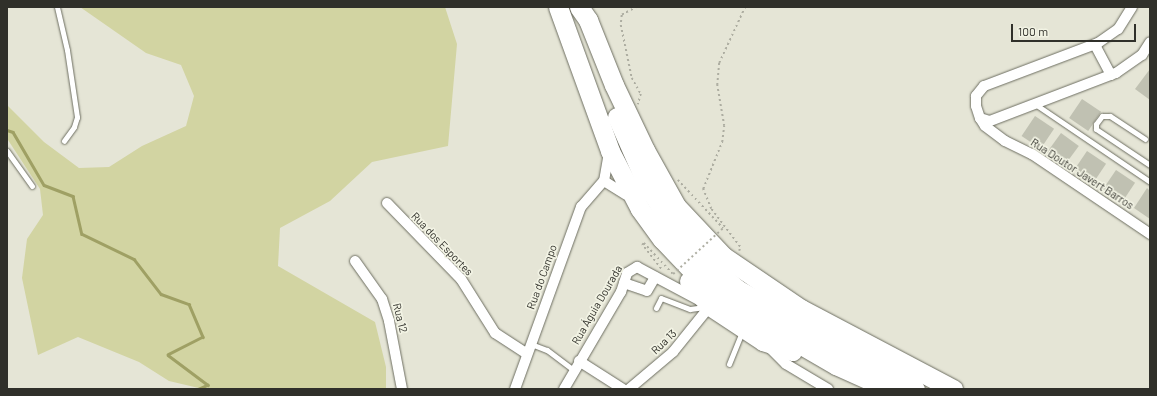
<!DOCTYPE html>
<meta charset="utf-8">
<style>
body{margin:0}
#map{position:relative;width:1157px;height:396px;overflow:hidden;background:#e5e5d6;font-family:Barlow,sans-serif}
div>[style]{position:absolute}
.green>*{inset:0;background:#d2d4a2}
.stream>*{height:2.5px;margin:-1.25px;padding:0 1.25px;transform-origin:1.25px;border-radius:1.25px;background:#9fa064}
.building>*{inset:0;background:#c0c1b2;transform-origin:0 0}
.path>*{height:1.5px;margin-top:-0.75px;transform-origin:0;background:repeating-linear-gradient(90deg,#adada1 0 2px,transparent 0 5px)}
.roads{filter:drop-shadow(0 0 1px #6d6e61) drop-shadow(0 0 1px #6d6e61)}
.lane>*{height:5px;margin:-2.5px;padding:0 2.5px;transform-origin:2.5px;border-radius:2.5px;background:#fff}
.street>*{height:10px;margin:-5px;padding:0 5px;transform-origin:5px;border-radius:5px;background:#fff}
.highway>*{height:19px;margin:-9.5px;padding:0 9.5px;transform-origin:9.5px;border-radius:9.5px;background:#fff}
.path-bridge>*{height:1.5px;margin-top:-0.75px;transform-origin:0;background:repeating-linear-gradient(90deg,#adada1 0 2px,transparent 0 5px)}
span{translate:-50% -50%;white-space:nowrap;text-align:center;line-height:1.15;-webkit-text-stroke:3.5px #f2f3e4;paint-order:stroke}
.street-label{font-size:11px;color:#30302a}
.frame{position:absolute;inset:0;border:8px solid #30302a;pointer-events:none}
.scale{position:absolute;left:1011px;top:24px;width:125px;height:18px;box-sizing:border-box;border:2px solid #30302a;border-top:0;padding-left:5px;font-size:12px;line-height:14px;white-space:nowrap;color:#30302a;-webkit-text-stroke:3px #f2f3e4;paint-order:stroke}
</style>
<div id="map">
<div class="green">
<i style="clip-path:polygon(80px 7px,445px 7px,457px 44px,448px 146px,372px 162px,330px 201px,280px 228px,278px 266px,375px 322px,386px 367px,386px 389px,203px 389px,169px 381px,139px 362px,78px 337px,38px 355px,22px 278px,27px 239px,43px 215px,40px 189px,8px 140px,7px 105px,44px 142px,79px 168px,109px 167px,142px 146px,186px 126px,194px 96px,181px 65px,146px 53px)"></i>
</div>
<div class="stream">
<i style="left:7px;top:130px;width:6px;rotate:18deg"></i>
<i style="left:13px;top:132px;width:61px;rotate:59.7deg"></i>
<i style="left:44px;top:185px;width:31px;rotate:21deg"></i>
<i style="left:73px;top:196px;width:39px;rotate:77deg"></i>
<i style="left:82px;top:234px;width:58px;rotate:25.7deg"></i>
<i style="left:134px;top:259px;width:44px;rotate:52.4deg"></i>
<i style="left:161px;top:294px;width:30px;rotate:20deg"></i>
<i style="left:189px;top:304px;width:36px;rotate:67deg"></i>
<i style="left:203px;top:337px;width:39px;rotate:153deg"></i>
<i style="left:168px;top:355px;width:50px;rotate:36.9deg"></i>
<i style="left:208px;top:385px;width:10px;rotate:156deg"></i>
</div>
<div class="building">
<i style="clip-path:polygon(1150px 69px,1150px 100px,1135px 89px)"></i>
<i style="left:1082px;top:99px;width:23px;height:23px;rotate:34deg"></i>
<i style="left:1035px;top:116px;width:23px;height:24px;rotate:34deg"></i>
<i style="left:1061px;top:133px;width:22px;height:24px;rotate:36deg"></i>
<i style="left:1087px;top:151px;width:23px;height:23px;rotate:34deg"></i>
<i style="left:1116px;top:170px;width:23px;height:23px;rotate:34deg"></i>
<i style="clip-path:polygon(1147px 188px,1150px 191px,1150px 219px,1134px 208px)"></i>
</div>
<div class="path">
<i style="left:637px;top:7px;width:17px;rotate:152deg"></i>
<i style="left:622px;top:15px;width:10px;rotate:96deg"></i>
<i style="left:621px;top:25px;width:54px;rotate:78.3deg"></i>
<i style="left:632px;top:78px;width:18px;rotate:61deg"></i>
<i style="left:641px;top:94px;width:11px;rotate:105deg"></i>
<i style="left:678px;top:180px;width:66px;rotate:46.8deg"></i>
<i style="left:739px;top:251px;width:4px;rotate:-76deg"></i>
<i style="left:740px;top:247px;width:48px;rotate:-127.3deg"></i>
<i style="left:711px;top:209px;width:22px;rotate:-112deg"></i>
<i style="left:703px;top:189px;width:51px;rotate:-68deg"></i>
<i style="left:722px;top:142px;width:16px;rotate:-83deg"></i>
<i style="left:724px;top:126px;width:42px;rotate:-99.7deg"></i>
<i style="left:717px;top:85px;width:22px;rotate:-85deg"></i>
<i style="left:719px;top:63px;width:62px;rotate:-65.1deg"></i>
<i style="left:661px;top:269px;width:31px;rotate:-128deg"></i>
<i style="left:642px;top:245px;width:3px;rotate:-45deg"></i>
<i style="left:644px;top:243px;width:42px;rotate:46.9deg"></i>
</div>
<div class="roads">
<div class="lane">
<i style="left:57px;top:7px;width:44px;rotate:76.9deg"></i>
<i style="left:67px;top:50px;width:68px;rotate:81.5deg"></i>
<i style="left:77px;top:117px;width:10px;rotate:107deg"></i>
<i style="left:74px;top:127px;width:17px;rotate:126deg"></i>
<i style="left:1035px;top:104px;width:139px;rotate:34.1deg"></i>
<i style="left:1145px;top:139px;width:42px;rotate:-146.7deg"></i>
<i style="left:1110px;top:116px;width:8px;rotate:180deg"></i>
<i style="left:1102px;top:116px;width:10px;rotate:127deg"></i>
<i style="left:1096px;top:124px;width:5px;rotate:90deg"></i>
<i style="left:1096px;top:129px;width:65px;rotate:33.7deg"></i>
<i style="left:7px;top:151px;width:43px;rotate:54.5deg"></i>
<i style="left:656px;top:308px;width:11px;rotate:-63deg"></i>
<i style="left:661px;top:298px;width:31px;rotate:21deg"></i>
<i style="left:690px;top:309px;width:15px;rotate:-8deg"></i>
<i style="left:531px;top:344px;width:17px;rotate:21deg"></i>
<i style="left:547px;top:350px;width:34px;rotate:37deg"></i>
<i style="left:729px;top:364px;width:35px;rotate:-68deg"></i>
</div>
<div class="street">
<i style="left:1132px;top:7px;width:26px;rotate:122deg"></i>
<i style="left:1118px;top:29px;width:24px;rotate:145deg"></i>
<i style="left:1098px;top:43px;width:122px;rotate:159.3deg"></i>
<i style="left:984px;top:86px;width:13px;rotate:129deg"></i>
<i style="left:976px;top:96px;width:10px;rotate:90deg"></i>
<i style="left:976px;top:106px;width:13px;rotate:72deg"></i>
<i style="left:980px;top:118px;width:10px;rotate:17deg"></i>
<i style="left:990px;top:121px;width:135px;rotate:-20.9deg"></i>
<i style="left:1116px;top:73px;width:32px;rotate:-35deg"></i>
<i style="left:1142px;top:55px;width:15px;rotate:-58deg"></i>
<i style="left:1095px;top:45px;width:34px;rotate:62deg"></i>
<i style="left:980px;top:118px;width:9px;rotate:58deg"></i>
<i style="left:985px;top:126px;width:25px;rotate:37deg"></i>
<i style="left:1005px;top:141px;width:30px;rotate:26deg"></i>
<i style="left:1032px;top:154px;width:143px;rotate:34.1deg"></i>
<i style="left:604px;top:181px;width:26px;rotate:32deg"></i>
<i style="left:387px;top:203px;width:106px;rotate:45.8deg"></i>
<i style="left:461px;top:279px;width:64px;rotate:57.8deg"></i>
<i style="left:495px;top:333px;width:38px;rotate:33deg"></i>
<i style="left:355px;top:261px;width:47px;rotate:54.6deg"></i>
<i style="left:382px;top:299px;width:23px;rotate:72deg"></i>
<i style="left:389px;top:321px;width:69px;rotate:79.2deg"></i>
<i style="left:624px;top:283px;width:24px;rotate:19deg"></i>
<i style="left:647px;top:291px;width:16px;rotate:-60deg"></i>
<i style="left:769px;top:347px;width:24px;rotate:45deg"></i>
<i style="left:786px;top:364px;width:49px;rotate:30.8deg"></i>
<i style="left:579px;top:361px;width:52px;rotate:32.5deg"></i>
<i style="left:515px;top:389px;width:194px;rotate:-70.1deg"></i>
<i style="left:581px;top:207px;width:35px;rotate:-49deg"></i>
<i style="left:604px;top:181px;width:27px;rotate:-80deg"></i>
<i style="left:564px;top:389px;width:113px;rotate:-59.6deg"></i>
<i style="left:621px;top:292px;width:20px;rotate:-72deg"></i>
<i style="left:627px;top:273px;width:12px;rotate:-31deg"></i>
<i style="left:637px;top:267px;width:83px;rotate:28.1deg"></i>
<i style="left:710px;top:306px;width:59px;rotate:128.8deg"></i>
<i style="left:673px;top:352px;width:57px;rotate:139.9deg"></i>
</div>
<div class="highway">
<i style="left:558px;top:7px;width:153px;rotate:70.1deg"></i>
<i style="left:610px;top:151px;width:65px;rotate:62.7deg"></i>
<i style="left:640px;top:209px;width:37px;rotate:54deg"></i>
<i style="left:662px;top:239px;width:52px;rotate:46.5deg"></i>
<i style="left:698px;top:277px;width:40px;rotate:40deg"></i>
<i style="left:729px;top:303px;width:124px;rotate:30.1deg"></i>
<i style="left:836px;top:365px;width:58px;rotate:24.4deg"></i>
<i style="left:579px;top:7px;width:16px;rotate:55deg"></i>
<i style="left:588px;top:20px;width:70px;rotate:68.2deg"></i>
<i style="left:614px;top:85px;width:72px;rotate:64.5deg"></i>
<i style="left:645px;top:150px;width:64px;rotate:61deg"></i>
<i style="left:676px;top:206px;width:69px;rotate:46.8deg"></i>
<i style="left:723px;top:256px;width:94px;rotate:34.2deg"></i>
<i style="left:801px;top:309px;width:172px;rotate:27.8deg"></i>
<i style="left:617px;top:117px;width:77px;rotate:66.1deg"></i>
<i style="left:648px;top:187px;width:45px;rotate:57.7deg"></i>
<i style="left:672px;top:225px;width:45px;rotate:47.7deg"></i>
<i style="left:702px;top:258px;width:47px;rotate:41.5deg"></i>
<i style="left:737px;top:289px;width:204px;rotate:29.3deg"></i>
<i style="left:689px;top:281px;width:33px;rotate:50deg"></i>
<i style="left:710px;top:306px;width:64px;rotate:33.4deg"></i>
<i style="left:763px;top:341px;width:31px;rotate:19deg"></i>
</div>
</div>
<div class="path-bridge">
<i style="left:673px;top:274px;width:68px;rotate:-42.6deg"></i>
</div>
<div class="street-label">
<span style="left:1082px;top:174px;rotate:33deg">Rua Doutor Javert Barros</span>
<span style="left:442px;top:244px;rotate:46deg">Rua dos Esportes</span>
<span style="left:542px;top:277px;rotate:-70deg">Rua do Campo</span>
<span style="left:597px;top:305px;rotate:-60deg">Rua Águia Dourada</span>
<span style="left:400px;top:318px;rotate:76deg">Rua 12</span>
<span style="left:664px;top:342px;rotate:-44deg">Rua 13</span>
</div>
<div class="frame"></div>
<div class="scale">100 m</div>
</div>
